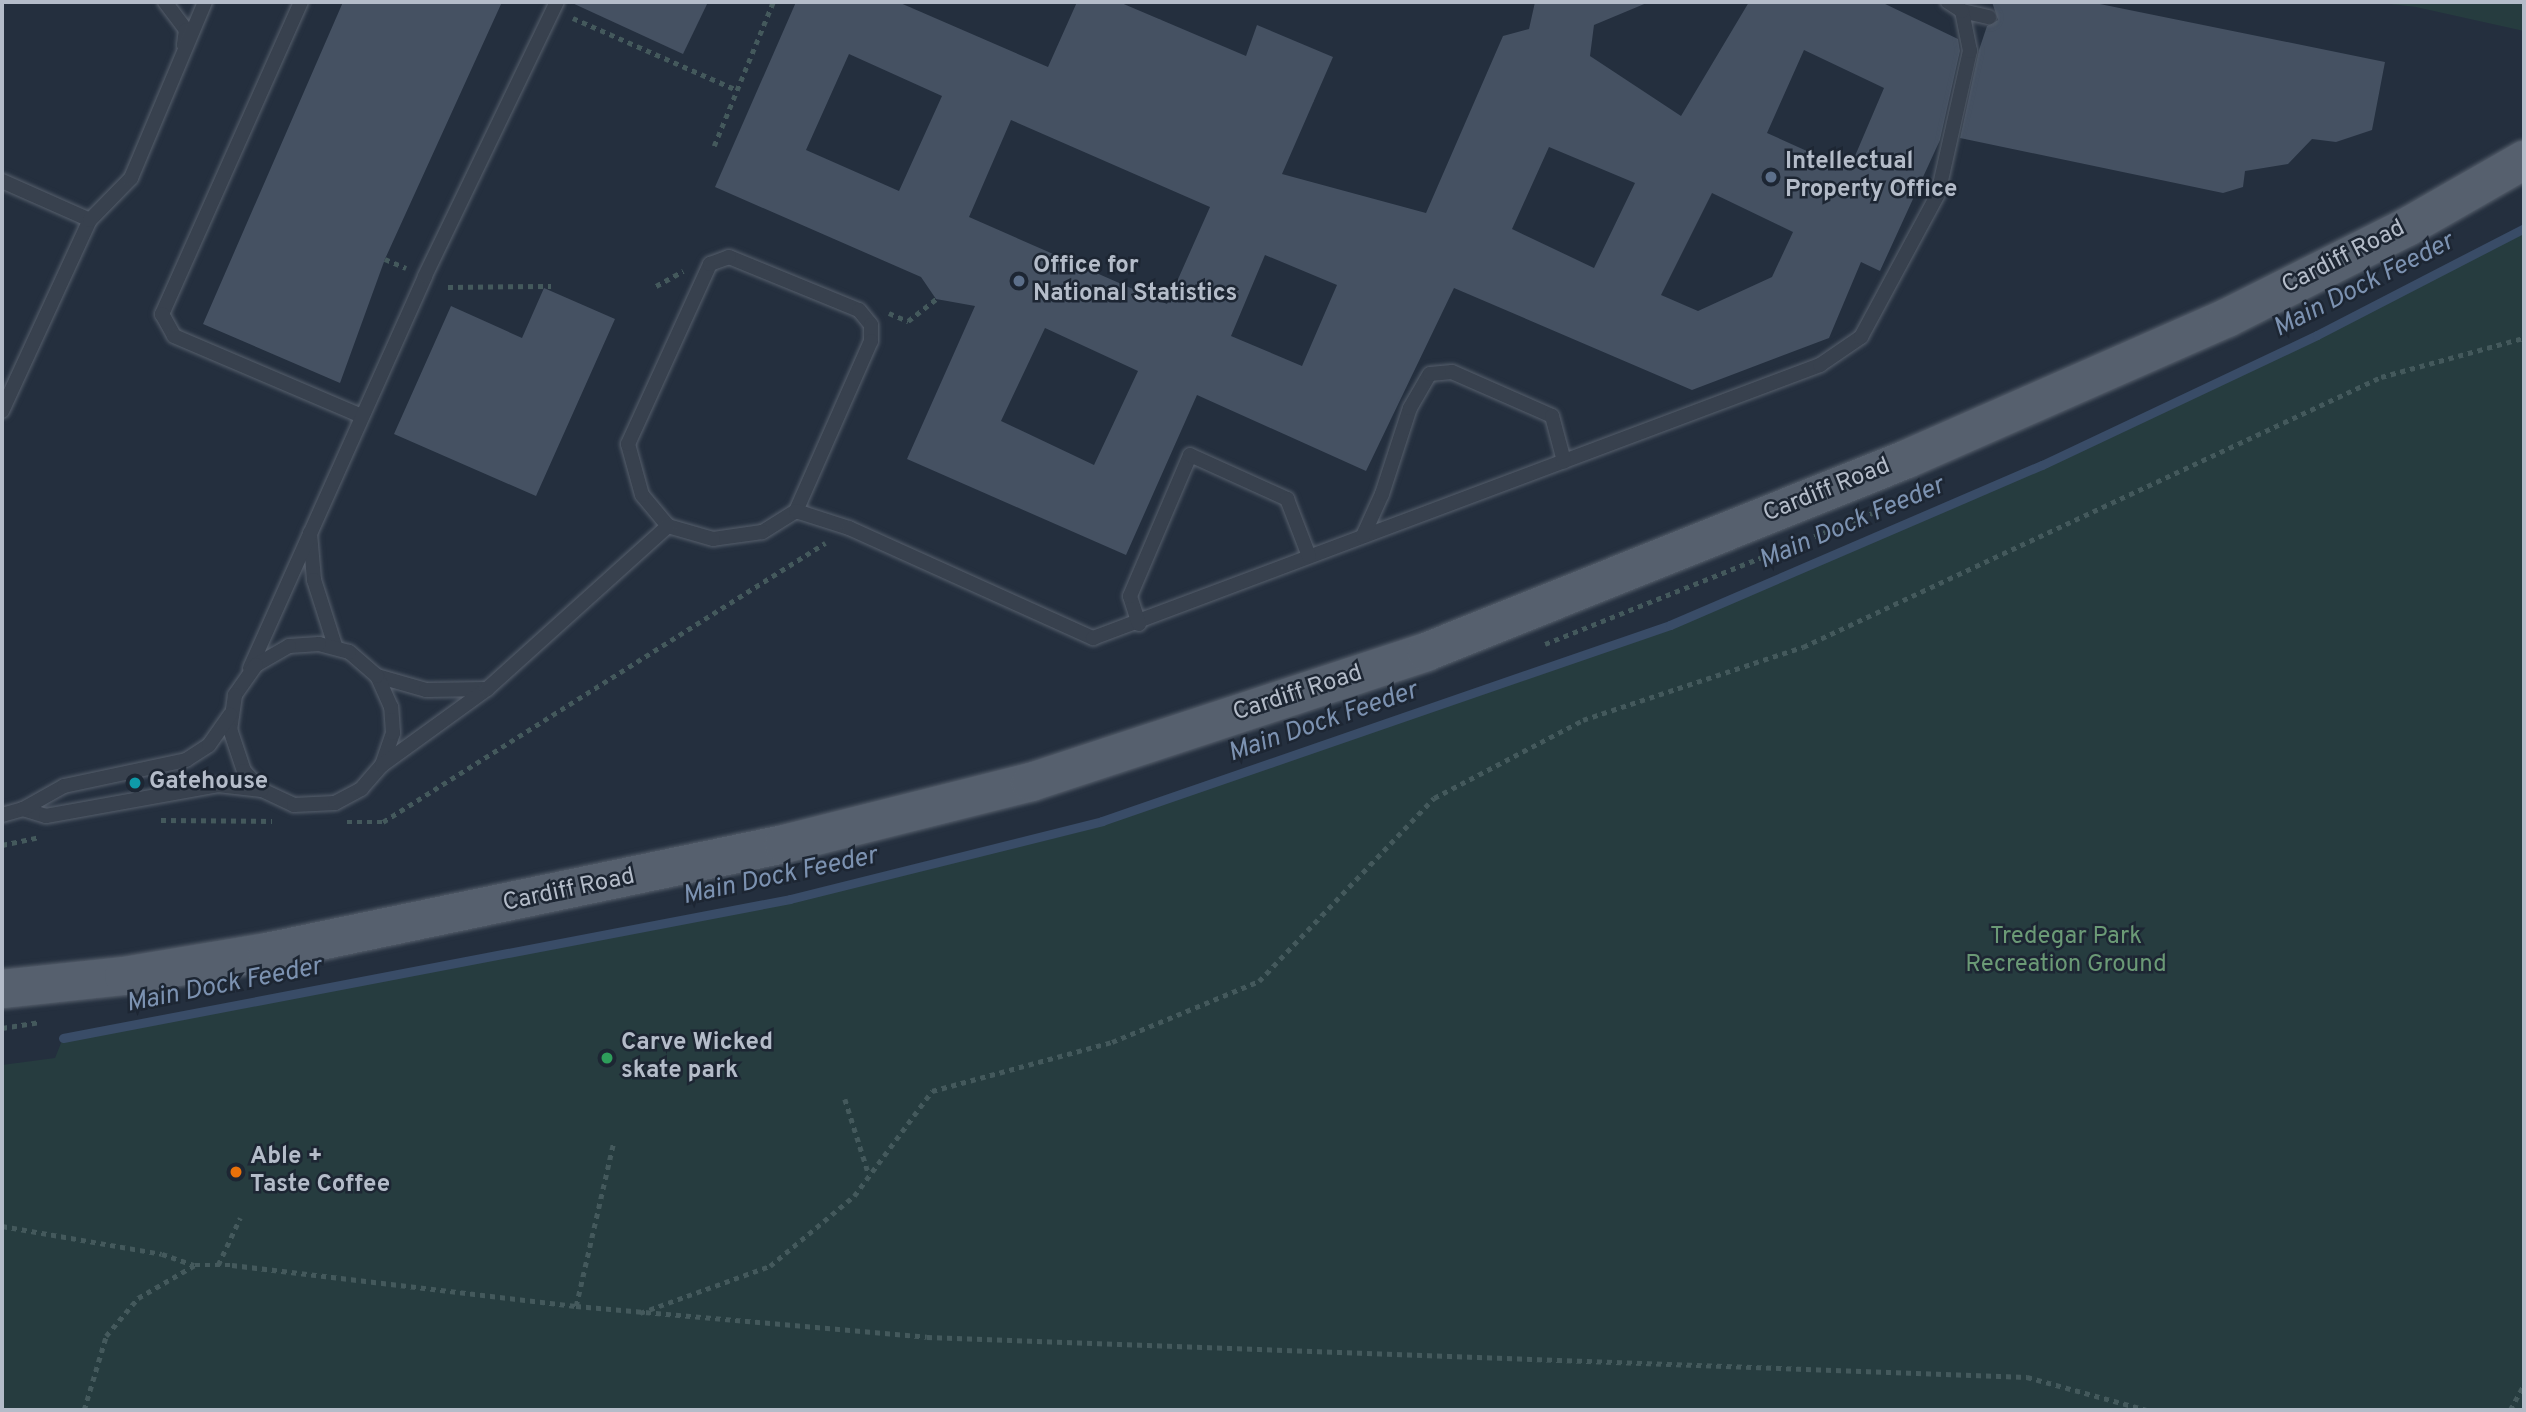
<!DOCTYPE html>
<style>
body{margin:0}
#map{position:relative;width:2526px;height:1412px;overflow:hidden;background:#242f3e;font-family:Overpass,sans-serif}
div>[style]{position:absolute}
.green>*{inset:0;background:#263c3f}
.stream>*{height:9px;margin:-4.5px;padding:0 4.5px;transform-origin:4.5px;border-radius:4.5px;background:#394c67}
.building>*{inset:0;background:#455162}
.path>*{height:4.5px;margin-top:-2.25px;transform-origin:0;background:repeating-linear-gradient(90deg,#44595c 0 5px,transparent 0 10px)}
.roads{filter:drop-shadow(0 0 2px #565f6c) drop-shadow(0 0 2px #565f6c)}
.lane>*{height:14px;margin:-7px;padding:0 7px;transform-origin:7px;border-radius:7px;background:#38414e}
.primary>*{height:38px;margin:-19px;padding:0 19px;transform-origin:19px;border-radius:19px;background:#56606e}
.dots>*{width:19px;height:19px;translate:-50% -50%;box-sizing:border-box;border:4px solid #1d2633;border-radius:50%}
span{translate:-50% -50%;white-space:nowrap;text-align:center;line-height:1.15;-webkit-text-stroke:5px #1d2633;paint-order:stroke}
.poi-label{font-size:24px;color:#b4bcc9;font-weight:700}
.left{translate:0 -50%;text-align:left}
.street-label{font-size:24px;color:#b4bcc9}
.park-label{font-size:24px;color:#6b9a76}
.water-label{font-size:26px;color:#7c92b1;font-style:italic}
.frame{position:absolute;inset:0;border:4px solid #b4bcc9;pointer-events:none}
</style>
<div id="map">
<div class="green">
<i style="clip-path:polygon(2373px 2px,2524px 2px,2524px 31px,2416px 7px)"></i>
<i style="clip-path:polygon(2524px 228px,2524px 1410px,2px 1410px,2px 1065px,55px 1058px,63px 1038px,790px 899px,1102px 821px,1670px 625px,2042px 465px,2317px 335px)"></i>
</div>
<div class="stream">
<i style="left:63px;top:1038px;width:740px;rotate:-10.82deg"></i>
<i style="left:790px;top:899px;width:322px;rotate:-14deg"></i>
<i style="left:1102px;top:821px;width:601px;rotate:-19.04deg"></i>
<i style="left:1670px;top:625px;width:405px;rotate:-23.3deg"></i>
<i style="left:2042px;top:465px;width:304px;rotate:-25.3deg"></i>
<i style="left:2317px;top:335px;width:233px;rotate:-27.3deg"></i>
</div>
<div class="building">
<i style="clip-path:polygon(343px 2px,502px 2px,385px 259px,340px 383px,203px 324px)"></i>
<i style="clip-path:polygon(570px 2px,708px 2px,683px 54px)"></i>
<i style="clip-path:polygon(evenodd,796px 2px,898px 2px,1048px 67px,1077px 2px,1119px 2px,1246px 56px,1257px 25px,1333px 57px,1282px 174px,1426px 213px,1503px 36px,1529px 29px,1535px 2px,1649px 2px,1594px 25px,1590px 56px,1681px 116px,1749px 2px,1881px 2px,1958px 39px,1960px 51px,1940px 140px,1880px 271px,1861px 262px,1829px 338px,1692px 390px,1454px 288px,1366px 471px,1197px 395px,1126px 555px,907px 459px,975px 306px,936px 299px,921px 277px,715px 187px,796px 2px,1804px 50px,1884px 88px,1849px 170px,1767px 133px,1804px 50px,796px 2px,849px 54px,942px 96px,899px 191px,806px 150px,849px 54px,796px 2px,1011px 120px,1210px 207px,1167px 304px,969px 217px,1011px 120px,796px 2px,1549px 147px,1635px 183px,1594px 268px,1512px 229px,1549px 147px,796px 2px,1712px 193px,1793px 232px,1772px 277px,1698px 311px,1661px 295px,1712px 193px,796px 2px,1265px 255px,1337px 285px,1302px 366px,1231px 336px,1265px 255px,796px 2px,1045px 328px,1138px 371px,1094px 465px,1001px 421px,1045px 328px)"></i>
<i style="clip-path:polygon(1992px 2px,2090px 2px,2385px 62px,2372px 130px,2336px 142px,2312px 139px,2288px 164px,2245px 171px,2243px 187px,2223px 193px,1960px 138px,1979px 50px,1987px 26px,1998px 20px)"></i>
<i style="clip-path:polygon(544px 288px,615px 319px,536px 496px,394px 434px,451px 306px,522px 338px)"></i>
</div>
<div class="path">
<i style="left:573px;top:18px;width:177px;rotate:23.7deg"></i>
<i style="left:714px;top:146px;width:156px;rotate:-67.7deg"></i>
<i style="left:385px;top:259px;width:23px;rotate:23deg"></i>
<i style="left:656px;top:286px;width:31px;rotate:-29deg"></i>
<i style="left:448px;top:287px;width:103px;rotate:-0.6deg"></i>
<i style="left:889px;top:313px;width:21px;rotate:23deg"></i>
<i style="left:908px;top:321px;width:36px;rotate:-38deg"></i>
<i style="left:1545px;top:644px;width:352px;rotate:-21.8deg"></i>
<i style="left:161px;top:820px;width:111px;rotate:0.5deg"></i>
<i style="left:347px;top:822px;width:36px"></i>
<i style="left:383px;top:822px;width:523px;rotate:-32.26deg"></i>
<i style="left:2px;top:845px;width:38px;rotate:-12deg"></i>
<i style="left:2px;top:1028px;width:37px;rotate:-9deg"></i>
<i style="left:845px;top:1099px;width:80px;rotate:72.5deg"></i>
<i style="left:2px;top:1226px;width:162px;rotate:9.9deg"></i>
<i style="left:162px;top:1254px;width:34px;rotate:19deg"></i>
<i style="left:218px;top:1265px;width:52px;rotate:-64.9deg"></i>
<i style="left:576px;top:1306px;width:166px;rotate:-77.1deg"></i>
<i style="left:640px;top:1313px;width:138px;rotate:-19.9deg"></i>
<i style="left:770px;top:1266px;width:109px;rotate:-39.8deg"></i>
<i style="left:854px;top:1196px;width:131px;rotate:-53.4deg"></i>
<i style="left:932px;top:1091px;width:187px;rotate:-15.2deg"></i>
<i style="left:1112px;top:1042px;width:159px;rotate:-22.5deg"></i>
<i style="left:1259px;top:981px;width:253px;rotate:-46.3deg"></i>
<i style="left:1434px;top:798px;width:168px;rotate:-27.6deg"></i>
<i style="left:1583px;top:720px;width:232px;rotate:-18.4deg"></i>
<i style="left:1803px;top:647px;width:638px;rotate:-25.04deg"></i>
<i style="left:2381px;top:377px;width:148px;rotate:-15.3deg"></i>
<i style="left:84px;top:1410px;width:77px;rotate:-73.4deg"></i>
<i style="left:106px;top:1336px;width:50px;rotate:-49.9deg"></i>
<i style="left:138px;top:1298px;width:66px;rotate:-30.1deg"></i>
<i style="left:195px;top:1265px;width:37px"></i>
<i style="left:232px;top:1265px;width:346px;rotate:6.8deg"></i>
<i style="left:576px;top:1306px;width:352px;rotate:5deg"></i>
<i style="left:927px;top:1337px;width:1101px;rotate:2.08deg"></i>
<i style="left:2027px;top:1377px;width:124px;rotate:15.4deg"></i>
<i style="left:2510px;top:1410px;width:29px;rotate:-61deg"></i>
</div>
<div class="roads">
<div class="lane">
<i style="left:165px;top:2px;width:35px;rotate:53deg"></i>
<i style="left:186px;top:30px;width:15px;rotate:98deg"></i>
<i style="left:301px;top:2px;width:342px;rotate:114deg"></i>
<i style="left:162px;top:314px;width:25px;rotate:61deg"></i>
<i style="left:174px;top:336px;width:204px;rotate:23.1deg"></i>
<i style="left:1962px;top:11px;width:28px;rotate:13deg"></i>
<i style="left:2px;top:181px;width:96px;rotate:23.9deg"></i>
<i style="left:729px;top:257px;width:140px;rotate:22.2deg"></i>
<i style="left:859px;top:310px;width:19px;rotate:51deg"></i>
<i style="left:871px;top:325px;width:16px;rotate:90deg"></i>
<i style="left:871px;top:341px;width:186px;rotate:113.8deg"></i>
<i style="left:796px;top:511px;width:40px;rotate:148deg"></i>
<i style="left:762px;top:532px;width:49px;rotate:171.9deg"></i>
<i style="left:713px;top:539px;width:47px;rotate:-163.9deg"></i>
<i style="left:668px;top:526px;width:40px;rotate:-130deg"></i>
<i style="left:642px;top:495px;width:53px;rotate:-105.4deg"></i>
<i style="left:628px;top:444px;width:198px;rotate:-65.5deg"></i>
<i style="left:710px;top:264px;width:20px;rotate:-20deg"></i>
<i style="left:2px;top:411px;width:210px;rotate:-65.3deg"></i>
<i style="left:90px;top:220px;width:59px;rotate:-45.7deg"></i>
<i style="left:131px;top:178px;width:191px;rotate:-67.2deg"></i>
<i style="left:796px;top:511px;width:56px;rotate:17.8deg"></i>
<i style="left:849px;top:528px;width:268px;rotate:24.3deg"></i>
<i style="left:1093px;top:638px;width:777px;rotate:-20.58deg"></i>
<i style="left:1820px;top:365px;width:50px;rotate:-34.3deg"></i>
<i style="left:1861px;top:337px;width:162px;rotate:-61.7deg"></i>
<i style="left:1938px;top:194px;width:147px;rotate:-77.4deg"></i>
<i style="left:1970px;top:51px;width:41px;rotate:-101.3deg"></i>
<i style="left:1962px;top:11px;width:17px;rotate:-147deg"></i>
<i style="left:310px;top:533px;width:47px;rotate:85.1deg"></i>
<i style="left:314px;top:580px;width:69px;rotate:72.3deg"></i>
<i style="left:1363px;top:536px;width:46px;rotate:-65.7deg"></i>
<i style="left:1382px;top:494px;width:90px;rotate:-72deg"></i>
<i style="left:1410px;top:408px;width:39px;rotate:-60deg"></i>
<i style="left:1430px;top:374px;width:22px;rotate:-5deg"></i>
<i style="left:1452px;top:372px;width:109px;rotate:23.7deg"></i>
<i style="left:1552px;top:416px;width:47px;rotate:75.1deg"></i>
<i style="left:1139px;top:624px;width:29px;rotate:-108deg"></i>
<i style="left:1130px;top:596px;width:153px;rotate:-66.9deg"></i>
<i style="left:1190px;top:455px;width:107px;rotate:24.4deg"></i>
<i style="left:1287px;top:499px;width:61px;rotate:68.9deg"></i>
<i style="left:250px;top:668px;width:429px;rotate:-65.9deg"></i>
<i style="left:425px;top:276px;width:304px;rotate:-64.3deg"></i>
<i style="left:377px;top:676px;width:51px;rotate:15.9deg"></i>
<i style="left:426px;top:690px;width:61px;rotate:-0.9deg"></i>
<i style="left:382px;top:765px;width:34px;rotate:-71deg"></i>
<i style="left:393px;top:733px;width:26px;rotate:-94deg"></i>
<i style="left:391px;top:707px;width:34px;rotate:-114deg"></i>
<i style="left:377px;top:676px;width:37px;rotate:-139deg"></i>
<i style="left:349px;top:652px;width:31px;rotate:-165deg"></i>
<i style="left:319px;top:644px;width:30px;rotate:176deg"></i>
<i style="left:289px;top:646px;width:38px;rotate:150deg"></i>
<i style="left:256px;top:665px;width:37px;rotate:125deg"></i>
<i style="left:235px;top:695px;width:34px;rotate:98deg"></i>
<i style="left:230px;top:729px;width:44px;rotate:71.6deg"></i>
<i style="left:244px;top:771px;width:26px;rotate:47deg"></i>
<i style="left:262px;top:790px;width:35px;rotate:25deg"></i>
<i style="left:294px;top:805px;width:41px;rotate:-2.8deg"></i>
<i style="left:335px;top:803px;width:30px;rotate:-28deg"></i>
<i style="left:361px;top:789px;width:32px;rotate:-49deg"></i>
<i style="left:382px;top:765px;width:130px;rotate:-35.9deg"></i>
<i style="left:487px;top:689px;width:244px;rotate:-42deg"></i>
<i style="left:23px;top:809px;width:24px;rotate:17deg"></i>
<i style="left:46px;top:816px;width:175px;rotate:-10.2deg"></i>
<i style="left:218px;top:785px;width:44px;rotate:6.5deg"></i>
<i style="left:2px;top:815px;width:22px;rotate:-16deg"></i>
<i style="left:23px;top:809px;width:47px;rotate:-29.3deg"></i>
<i style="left:64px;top:786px;width:125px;rotate:-12deg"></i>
<i style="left:186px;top:760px;width:27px;rotate:-33deg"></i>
<i style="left:209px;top:745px;width:37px;rotate:-55deg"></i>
</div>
<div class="primary">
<i style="left:2px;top:989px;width:123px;rotate:-6.1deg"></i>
<i style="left:124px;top:976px;width:145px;rotate:-9.5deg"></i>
<i style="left:267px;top:952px;width:528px;rotate:-11.8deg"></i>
<i style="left:784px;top:844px;width:255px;rotate:-14.1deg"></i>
<i style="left:1031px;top:782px;width:416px;rotate:-18.2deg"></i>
<i style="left:1426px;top:652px;width:518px;rotate:-21.86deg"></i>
<i style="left:1907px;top:459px;width:350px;rotate:-23.8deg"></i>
<i style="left:2227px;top:318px;width:202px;rotate:-26.8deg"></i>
<i style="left:2407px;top:227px;width:135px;rotate:-29.8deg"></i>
</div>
</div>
<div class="dots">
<i style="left:1771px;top:177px;background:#5c6f8a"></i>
<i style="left:1019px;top:281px;background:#5c6f8a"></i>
<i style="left:135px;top:783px;background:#0f9aa8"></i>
<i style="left:607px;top:1058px;background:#2e9e5b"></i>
<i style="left:236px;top:1172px;background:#e8710a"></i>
</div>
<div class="poi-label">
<span class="left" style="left:1785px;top:177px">Intellectual<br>Property Office</span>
<span class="left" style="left:1033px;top:281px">Office for<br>National Statistics</span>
<span class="left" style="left:149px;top:783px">Gatehouse</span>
<span class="left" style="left:621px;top:1058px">Carve Wicked<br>skate park</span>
<span class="left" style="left:250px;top:1172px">Able +<br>Taste Coffee</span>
</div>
<div class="street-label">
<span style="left:2344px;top:258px;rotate:-27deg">Cardiff Road</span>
<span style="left:1827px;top:491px;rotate:-22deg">Cardiff Road</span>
<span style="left:1298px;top:694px;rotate:-18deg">Cardiff Road</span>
<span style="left:569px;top:891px;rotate:-12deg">Cardiff Road</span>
</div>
<div class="park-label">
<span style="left:2066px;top:952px">Tredegar Park<br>Recreation Ground</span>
</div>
<div class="water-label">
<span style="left:2364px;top:286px;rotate:-27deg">Main Dock Feeder</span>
<span style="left:1852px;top:524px;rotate:-23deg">Main Dock Feeder</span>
<span style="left:1323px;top:723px;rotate:-19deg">Main Dock Feeder</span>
<span style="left:780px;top:877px;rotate:-12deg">Main Dock Feeder</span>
<span style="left:224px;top:986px;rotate:-11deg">Main Dock Feeder</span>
</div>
<div class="frame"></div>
</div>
